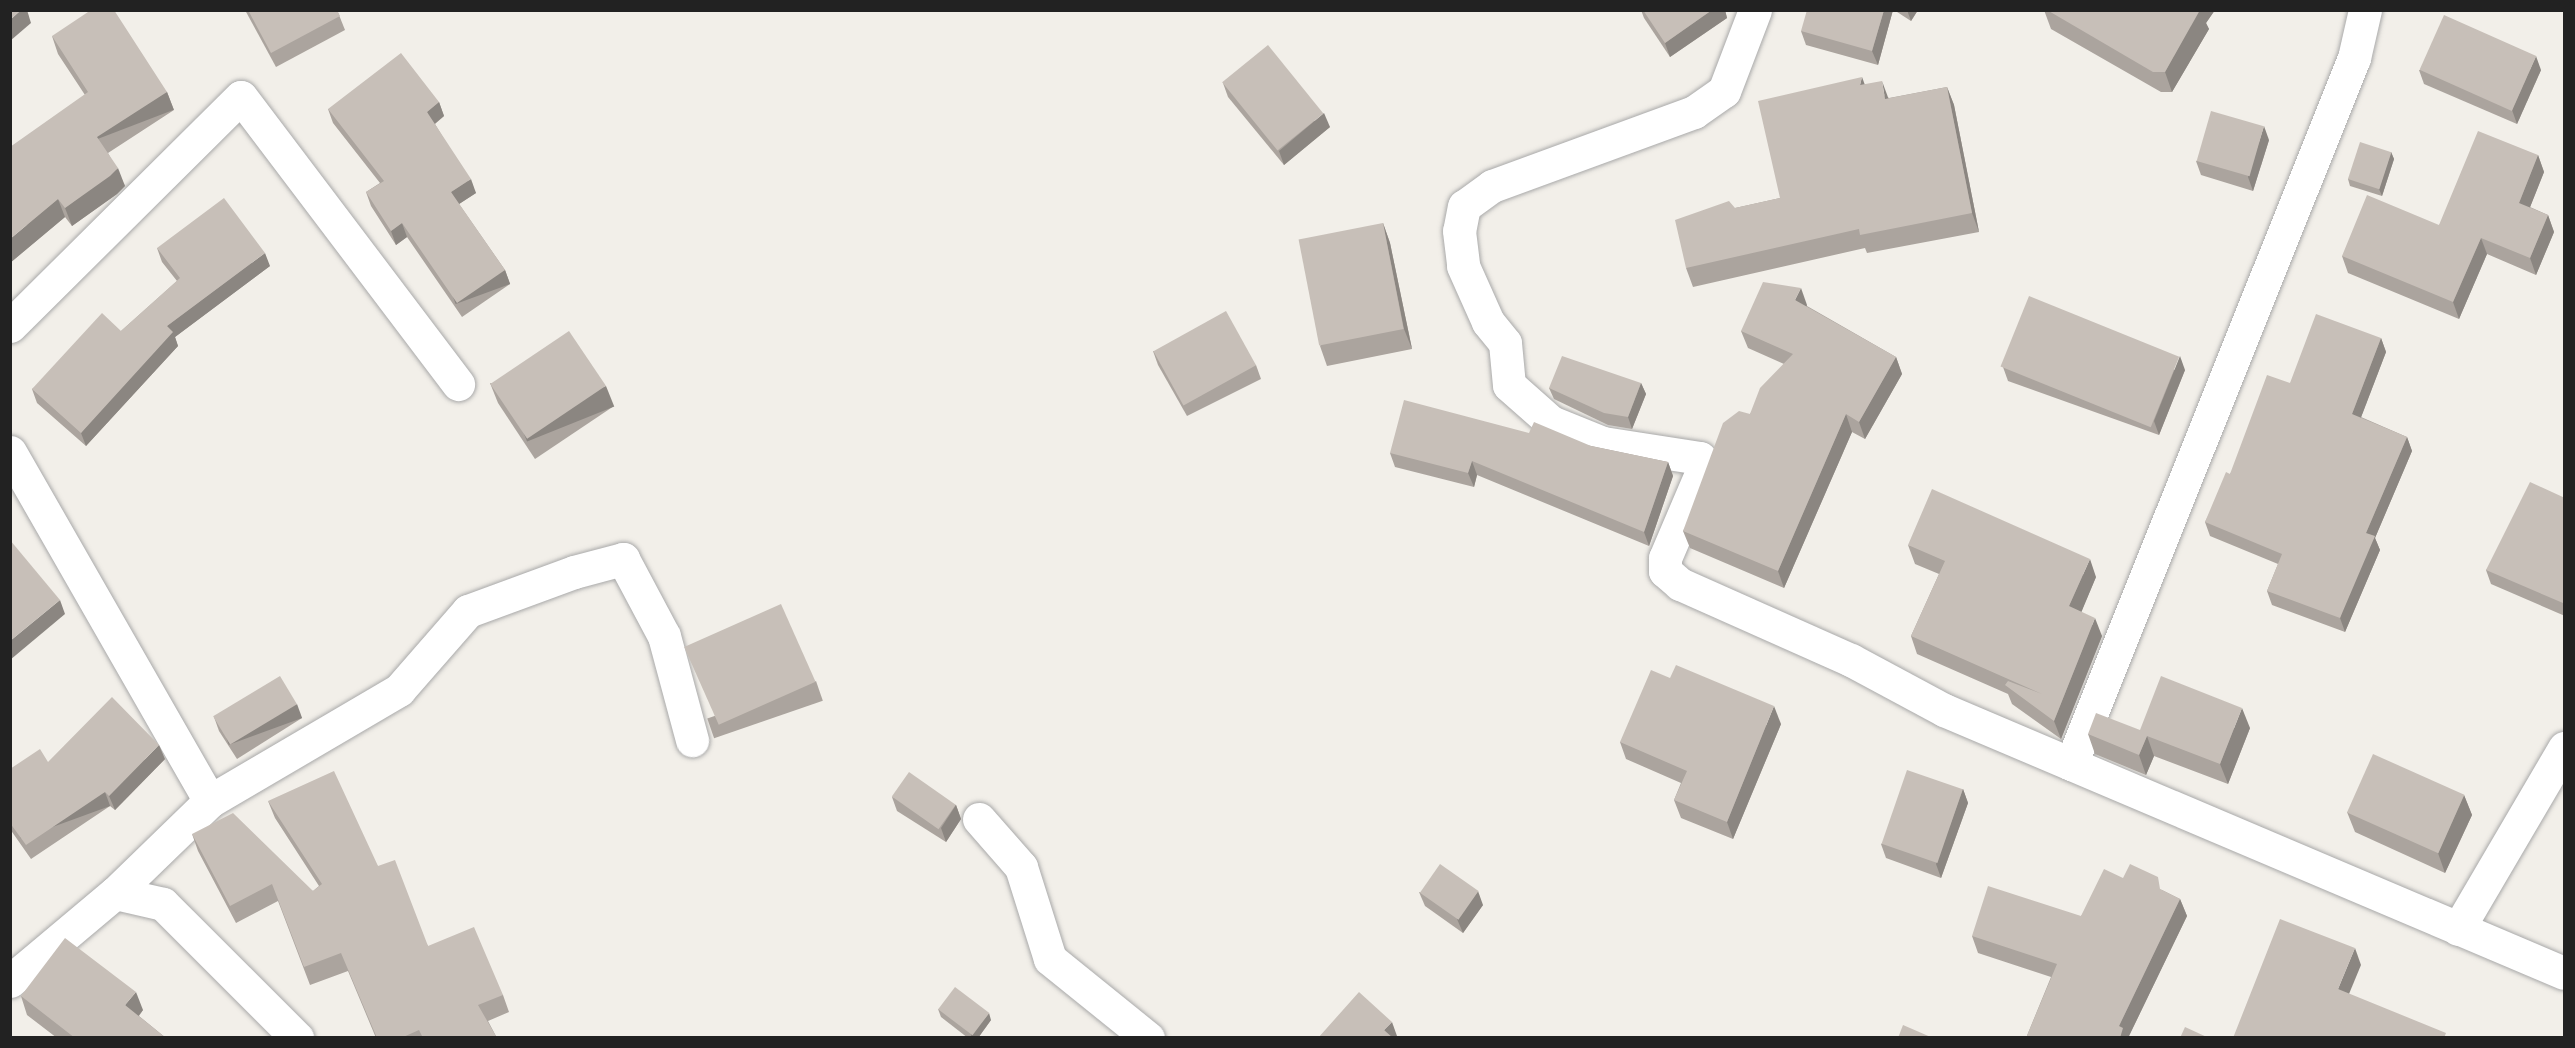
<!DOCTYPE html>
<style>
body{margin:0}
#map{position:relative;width:2575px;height:1048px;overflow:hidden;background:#f2efe9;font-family:Commissioner,sans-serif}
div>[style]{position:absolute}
.roads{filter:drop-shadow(0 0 2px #a9a9a9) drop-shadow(0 0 2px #a9a9a9)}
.minor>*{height:33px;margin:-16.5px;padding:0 16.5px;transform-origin:16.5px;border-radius:16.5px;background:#fff}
.wall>*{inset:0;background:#aba49e;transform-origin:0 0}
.shaded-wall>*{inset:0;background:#8b8681;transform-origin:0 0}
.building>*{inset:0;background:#c7bfb8;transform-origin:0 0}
span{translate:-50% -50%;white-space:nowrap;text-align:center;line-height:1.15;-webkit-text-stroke:6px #fff;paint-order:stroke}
.frame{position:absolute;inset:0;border:12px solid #222;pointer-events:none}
</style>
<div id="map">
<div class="roads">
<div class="minor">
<i style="left:1755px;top:10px;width:87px;rotate:110.9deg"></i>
<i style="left:1724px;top:91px;width:37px;rotate:145deg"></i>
<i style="left:1694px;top:112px;width:215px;rotate:159.9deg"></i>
<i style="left:1492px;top:186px;width:34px;rotate:144deg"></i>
<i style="left:1464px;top:206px;width:25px;rotate:101deg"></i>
<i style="left:1459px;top:231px;width:35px;rotate:83deg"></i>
<i style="left:1463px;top:266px;width:61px;rotate:65.9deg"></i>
<i style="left:1488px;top:322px;width:27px;rotate:51deg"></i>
<i style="left:1505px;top:343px;width:42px;rotate:84.6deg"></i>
<i style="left:1509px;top:385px;width:56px;rotate:41.4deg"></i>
<i style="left:1551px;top:422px;width:56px;rotate:22deg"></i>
<i style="left:1603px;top:443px;width:98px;rotate:8.8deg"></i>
<i style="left:1700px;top:458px;width:11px;rotate:75deg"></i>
<i style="left:1703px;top:469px;width:97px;rotate:113.1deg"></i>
<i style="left:1665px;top:558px;width:13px;rotate:90deg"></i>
<i style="left:1665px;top:571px;width:20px;rotate:41deg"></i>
<i style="left:1680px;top:584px;width:187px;rotate:24deg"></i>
<i style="left:1851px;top:660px;width:106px;rotate:28.3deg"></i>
<i style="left:1944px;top:710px;width:673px;rotate:22.99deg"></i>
<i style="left:10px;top:326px;width:325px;rotate:-44.8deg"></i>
<i style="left:241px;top:97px;width:360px;rotate:52.9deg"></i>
<i style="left:10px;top:452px;width:402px;rotate:60.2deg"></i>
<i style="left:2071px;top:764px;width:761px;rotate:-68.16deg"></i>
<i style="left:2354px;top:58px;width:49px;rotate:-77.1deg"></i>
<i style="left:979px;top:819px;width:64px;rotate:48.8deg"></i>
<i style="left:1021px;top:867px;width:96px;rotate:72.5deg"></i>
<i style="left:1050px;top:959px;width:126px;rotate:38.9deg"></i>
<i style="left:115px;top:893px;width:132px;rotate:-44.1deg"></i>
<i style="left:210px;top:801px;width:219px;rotate:-30.4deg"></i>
<i style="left:399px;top:690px;width:105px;rotate:-48.9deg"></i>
<i style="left:468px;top:611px;width:113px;rotate:-20.2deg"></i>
<i style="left:574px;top:572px;width:51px;rotate:-14.9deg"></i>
<i style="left:623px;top:559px;width:87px;rotate:62deg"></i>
<i style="left:664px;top:636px;width:108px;rotate:74.9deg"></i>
<i style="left:2458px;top:929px;width:210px;rotate:-59.6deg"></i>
<i style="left:10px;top:981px;width:137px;rotate:-40deg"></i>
<i style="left:115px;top:893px;width:49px;rotate:12.9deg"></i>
<i style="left:163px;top:904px;width:190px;rotate:45deg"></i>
</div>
</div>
<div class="wall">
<i style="clip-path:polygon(245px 10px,337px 10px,345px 30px,276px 67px)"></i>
<i style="clip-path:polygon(1641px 10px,1725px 10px,1727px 18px,1670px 57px,1644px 18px)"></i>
<i style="clip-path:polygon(1893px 10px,1878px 65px,1806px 45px,1801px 31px)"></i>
<i style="clip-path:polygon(1894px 10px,1918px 10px,1911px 21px)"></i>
<i style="clip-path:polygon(2044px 10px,2215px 10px,2206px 23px,2209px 29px,2172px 92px,2161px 92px,2051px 29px)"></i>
<i style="clip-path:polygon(52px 36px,167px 92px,174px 110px,108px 153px,125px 186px,117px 194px,72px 226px,65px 217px,10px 263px,85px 95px,58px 54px)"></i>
<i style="clip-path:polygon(2419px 70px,2541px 70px,2517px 124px,2424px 84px)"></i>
<i style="clip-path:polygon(1223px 83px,1330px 127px,1284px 165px,1228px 97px)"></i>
<i style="clip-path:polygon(1865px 84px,1889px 98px,1947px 87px,1954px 105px,1979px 232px,1867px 253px,1865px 248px,1693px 287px,1686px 268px,1735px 208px,1780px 198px)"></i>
<i style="clip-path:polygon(439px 102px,444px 116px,435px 124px,476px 193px,459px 204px,505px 270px,510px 284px,462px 317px,407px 237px,396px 245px,371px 206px,366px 192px,380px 183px,333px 123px,328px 109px)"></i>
<i style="clip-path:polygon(2269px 140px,2253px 191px,2201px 175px,2196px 161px)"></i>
<i style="clip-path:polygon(2391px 152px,2394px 159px,2382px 196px,2350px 186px,2348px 179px)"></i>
<i style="clip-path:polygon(2538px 155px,2544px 172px,2530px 207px,2548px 215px,2554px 232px,2536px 275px,2487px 254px,2459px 319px,2348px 273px,2342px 256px,2439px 225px)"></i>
<i style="clip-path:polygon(1383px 223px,1390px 243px,1412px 349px,1327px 366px,1320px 346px)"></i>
<i style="clip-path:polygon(157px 248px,270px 266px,175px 337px,178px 346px,86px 446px,37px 403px,32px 389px,121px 331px,177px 281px,162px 262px)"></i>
<i style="clip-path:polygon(1807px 305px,1807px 306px,1896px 357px,1902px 374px,1865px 439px,1852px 432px,1784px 588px,1690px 548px,1683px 531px,1750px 414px,1784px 364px,1748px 348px,1741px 331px)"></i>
<i style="clip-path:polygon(2381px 338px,2386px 352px,2361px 417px,2407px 437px,2412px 451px,2375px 538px,2380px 550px,2345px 632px,2272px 605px,2267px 591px,2278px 564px,2210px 536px,2205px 522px,2230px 474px,2290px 383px)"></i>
<i style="clip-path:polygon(1153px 351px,1256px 365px,1261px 379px,1187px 416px,1158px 365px)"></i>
<i style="clip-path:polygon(2003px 367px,2185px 370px,2159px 435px,2008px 381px)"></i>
<i style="clip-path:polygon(490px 383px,614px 406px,535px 459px,498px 403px)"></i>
<i style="clip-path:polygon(1641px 383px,1646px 394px,1632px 429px,1608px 425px,1554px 399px,1549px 388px)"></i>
<i style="clip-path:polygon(1529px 433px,1668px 462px,1673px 476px,1649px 546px,1477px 475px,1474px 487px,1395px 467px,1390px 453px)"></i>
<i style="clip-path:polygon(2565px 498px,2565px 616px,2491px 584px,2486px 570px)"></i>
<i style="clip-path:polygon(1908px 545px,2096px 577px,2081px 612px,2102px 636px,2061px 739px,2012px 704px,2008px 694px,1917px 654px,1911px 636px,1939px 574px,1915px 564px)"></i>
<i style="left:816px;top:681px;width:21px;height:115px;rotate:71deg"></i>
<i style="clip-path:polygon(214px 717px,302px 718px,237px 759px,219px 731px)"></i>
<i style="clip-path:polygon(1781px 724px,1733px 839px,1681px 818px,1674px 800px,1681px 783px,1626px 759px,1620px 742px)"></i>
<i style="clip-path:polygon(2250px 728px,2228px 784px,2154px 756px,2146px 775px,2095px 754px,2088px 734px,2140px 730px)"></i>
<i style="clip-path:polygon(165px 759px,115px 810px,110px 806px,31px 859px,10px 829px,10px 769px,48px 762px)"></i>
<i style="clip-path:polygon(1963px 789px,1968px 803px,1941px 878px,1886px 858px,1881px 844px)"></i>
<i style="clip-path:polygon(2464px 795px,2472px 815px,2445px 873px,2355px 832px,2347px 812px)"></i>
<i style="clip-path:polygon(892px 797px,956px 805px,961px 819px,946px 842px,897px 811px)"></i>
<i style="clip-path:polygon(268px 801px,378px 866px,428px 946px,503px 995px,509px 1012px,488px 1021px,497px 1038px,376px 1038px,348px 971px,310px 985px,278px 901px,236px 923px,198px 851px,192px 834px,313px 891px,319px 886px,275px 818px)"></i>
<i style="clip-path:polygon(2123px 878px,2162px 890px,2180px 899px,2187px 916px,2128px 1038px,2026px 1038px,2051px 977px,1978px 953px,1972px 936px,2081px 916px)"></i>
<i style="clip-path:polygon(1419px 892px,1483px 905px,1463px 933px,1425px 906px)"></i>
<i style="clip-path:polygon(21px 996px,143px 1010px,139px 1016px,166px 1038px,57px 1038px,27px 1015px)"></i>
<i style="clip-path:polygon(938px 1009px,991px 1020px,978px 1038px,968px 1038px,941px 1017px)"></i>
</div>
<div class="shaded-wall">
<i style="clip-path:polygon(21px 10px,27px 10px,31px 23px,10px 41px,10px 20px)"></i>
<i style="clip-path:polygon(1712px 10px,1725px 10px,1727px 18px,1670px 57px,1665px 43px)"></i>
<i style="clip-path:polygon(1884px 10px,1893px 10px,1878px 65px,1872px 51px)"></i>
<i style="clip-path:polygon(1907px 10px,1918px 10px,1911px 21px)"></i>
<i style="clip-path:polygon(2199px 10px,2215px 10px,2206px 23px,2209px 29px,2172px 92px,2165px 72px)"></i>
<i style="clip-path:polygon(2536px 56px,2541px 70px,2517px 124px,2512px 110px)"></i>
<i style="clip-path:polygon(1862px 77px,1869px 96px,1860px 85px)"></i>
<i style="clip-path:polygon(1882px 81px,1889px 100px,1885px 99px)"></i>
<i style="clip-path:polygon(1947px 87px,1954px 105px,1979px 232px,1972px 213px)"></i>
<i style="left:167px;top:92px;width:19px;height:83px;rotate:69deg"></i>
<i style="clip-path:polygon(439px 102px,444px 116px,432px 126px,427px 112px)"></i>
<i style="clip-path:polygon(1324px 113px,1330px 127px,1284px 165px,1279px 151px)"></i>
<i style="clip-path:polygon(2264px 126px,2269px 140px,2253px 191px,2248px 177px)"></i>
<i style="clip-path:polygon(2391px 152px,2394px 159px,2382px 196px,2379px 189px)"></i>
<i style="clip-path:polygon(2538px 155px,2544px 172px,2525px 220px,2519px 203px)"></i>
<i style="clip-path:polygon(118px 168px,125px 186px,117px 194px,72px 226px,65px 208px)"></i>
<i style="clip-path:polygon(471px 179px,476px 193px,456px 206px,451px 192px)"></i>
<i style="clip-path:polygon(58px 199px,65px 217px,10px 263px,10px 239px)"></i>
<i style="clip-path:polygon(2548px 215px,2554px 232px,2536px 275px,2530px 258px)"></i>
<i style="clip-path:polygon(402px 223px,407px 237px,396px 245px,391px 231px)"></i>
<i style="clip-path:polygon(1383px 223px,1390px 243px,1412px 349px,1404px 329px)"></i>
<i style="clip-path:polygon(2481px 238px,2487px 254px,2459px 319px,2453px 302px)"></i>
<i style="clip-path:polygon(265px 253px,270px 266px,175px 337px,178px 346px,86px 446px,81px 433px,167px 326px)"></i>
<i style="left:505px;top:270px;width:15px;height:58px;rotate:70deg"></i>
<i style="clip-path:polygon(1801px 288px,1807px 305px,1802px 317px,1795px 300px)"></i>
<i style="clip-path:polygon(2381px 338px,2386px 352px,2357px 428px,2352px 414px)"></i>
<i style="clip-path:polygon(2180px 356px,2185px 370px,2159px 435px,2154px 421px)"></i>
<i style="clip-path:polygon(1896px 357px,1902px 374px,1865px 439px,1859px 422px)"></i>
<i style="clip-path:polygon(1641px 383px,1646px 394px,1632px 429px,1628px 417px)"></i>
<i style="left:606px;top:386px;width:22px;height:94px;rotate:68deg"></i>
<i style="clip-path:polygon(1846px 414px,1852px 432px,1784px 588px,1778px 571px)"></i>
<i style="clip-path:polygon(2407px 437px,2412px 451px,2375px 538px,2380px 550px,2345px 632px,2340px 618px,2366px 533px)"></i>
<i style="clip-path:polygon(1472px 461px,1477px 475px,1474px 487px,1468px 473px)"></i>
<i style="clip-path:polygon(1668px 462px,1673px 476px,1649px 546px,1644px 532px)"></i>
<i style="clip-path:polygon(2090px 559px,2096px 577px,2076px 625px,2069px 606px)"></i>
<i style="clip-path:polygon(60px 600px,65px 614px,10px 660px,10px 641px)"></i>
<i style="clip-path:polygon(2095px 618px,2102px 636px,2061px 739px,2054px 721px)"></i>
<i style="left:297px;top:704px;width:15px;height:78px;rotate:70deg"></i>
<i style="clip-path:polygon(1774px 706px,1781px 724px,1733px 839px,1727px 822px)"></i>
<i style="clip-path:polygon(2242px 708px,2250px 728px,2228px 784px,2220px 764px)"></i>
<i style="clip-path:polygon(2147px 736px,2154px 756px,2146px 775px,2139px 755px)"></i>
<i style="clip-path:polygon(159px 745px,165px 759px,115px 810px,109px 796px)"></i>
<i style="clip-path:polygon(1963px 789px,1968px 803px,1941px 878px,1936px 864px)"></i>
<i style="left:105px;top:792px;width:15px;height:95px;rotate:70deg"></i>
<i style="clip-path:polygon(2464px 795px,2472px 815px,2445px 873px,2438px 853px)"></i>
<i style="clip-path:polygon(956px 805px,961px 819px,946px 842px,941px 828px)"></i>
<i style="clip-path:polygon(1478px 891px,1483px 905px,1463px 933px,1457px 919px)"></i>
<i style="clip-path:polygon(2180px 899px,2187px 916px,2128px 1038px,2120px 1038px,2119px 1026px)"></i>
<i style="clip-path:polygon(2355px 948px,2361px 965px,2344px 1006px,2338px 989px)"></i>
<i style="clip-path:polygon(136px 992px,143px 1010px,132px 1024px,125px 1005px)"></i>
<i style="clip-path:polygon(989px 1013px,991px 1020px,978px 1038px,972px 1038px,971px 1035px)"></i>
<i style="clip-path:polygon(1392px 1022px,1397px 1036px,1395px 1038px,1386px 1038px,1384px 1030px)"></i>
</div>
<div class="building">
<i style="clip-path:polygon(10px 10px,21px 10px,10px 20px)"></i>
<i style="clip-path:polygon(91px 10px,114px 10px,167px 92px,97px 137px,118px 168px,110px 176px,65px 208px,58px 199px,10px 239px,10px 147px,88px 92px,52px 36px)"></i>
<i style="clip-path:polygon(248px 10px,337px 10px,340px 16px,271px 53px)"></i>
<i style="clip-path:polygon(1643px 10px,1712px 10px,1665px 43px)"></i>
<i style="clip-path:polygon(1807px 10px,1884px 10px,1872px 51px,1801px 31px)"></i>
<i style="clip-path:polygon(2047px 10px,2200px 10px,2165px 72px,2153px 72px)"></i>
<i style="left:2444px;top:15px;width:101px;height:60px;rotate:24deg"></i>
<i style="left:1268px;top:45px;width:88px;height:59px;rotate:51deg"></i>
<i style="clip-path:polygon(401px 53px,439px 102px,427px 112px,471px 179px,451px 192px,505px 270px,457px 303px,402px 223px,391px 231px,366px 192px,384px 181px,328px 109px)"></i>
<i style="clip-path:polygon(1862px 77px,1860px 85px,1882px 81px,1885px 99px,1947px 87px,1972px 213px,1860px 235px,1859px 229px,1686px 268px,1675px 220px,1729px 201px,1735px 208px,1780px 198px,1758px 101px)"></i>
<i style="left:2211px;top:111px;width:55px;height:52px;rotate:16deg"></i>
<i style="clip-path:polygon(2478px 131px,2538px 155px,2519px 203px,2548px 215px,2530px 258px,2481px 238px,2453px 302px,2342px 256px,2367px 195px,2439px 225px)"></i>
<i style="left:2360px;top:142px;width:33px;height:39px;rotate:18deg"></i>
<i style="clip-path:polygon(224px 198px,265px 253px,167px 326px,173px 332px,81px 433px,32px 389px,102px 313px,121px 331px,180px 278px,157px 248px)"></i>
<i style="left:1383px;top:223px;width:108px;height:86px;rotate:79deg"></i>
<i style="clip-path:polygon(1763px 282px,1801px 288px,1795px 300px,1896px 357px,1859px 422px,1846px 414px,1778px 571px,1683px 531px,1723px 423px,1739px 411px,1750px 414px,1760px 388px,1793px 354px,1741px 331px)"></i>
<i style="left:2029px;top:296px;width:162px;height:76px;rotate:22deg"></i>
<i style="left:1226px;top:311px;width:62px;height:83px;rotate:61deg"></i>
<i style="clip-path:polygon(2316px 314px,2381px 338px,2352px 414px,2407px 437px,2366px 533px,2375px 536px,2340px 618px,2267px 591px,2282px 554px,2205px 522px,2226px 472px,2230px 474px,2267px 375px,2290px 383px)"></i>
<i style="left:569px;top:331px;width:66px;height:95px;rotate:56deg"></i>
<i style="clip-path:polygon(1562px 356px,1641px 383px,1628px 417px,1604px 413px,1549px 388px)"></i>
<i style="clip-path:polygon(1404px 400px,1529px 433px,1534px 422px,1591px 446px,1668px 462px,1644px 532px,1472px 461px,1468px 473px,1390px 453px)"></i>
<i style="clip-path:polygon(2530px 482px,2565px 498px,2565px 601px,2563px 603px,2486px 570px)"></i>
<i style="clip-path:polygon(1932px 489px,2090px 559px,2069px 606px,2095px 618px,2054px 721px,2005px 685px,2008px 681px,2042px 694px,1911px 636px,1945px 561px,1908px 545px)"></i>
<i style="clip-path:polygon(10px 540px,60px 600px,10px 641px)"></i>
<i style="left:781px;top:604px;width:85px;height:106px;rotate:66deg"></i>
<i style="clip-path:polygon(1676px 665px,1774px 706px,1727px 822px,1674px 800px,1687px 771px,1620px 742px,1651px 670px,1670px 678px)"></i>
<i style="left:280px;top:676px;width:33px;height:78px;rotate:59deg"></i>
<i style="clip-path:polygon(2161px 676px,2242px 708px,2220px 764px,2147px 736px,2139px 755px,2088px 734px,2096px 713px,2140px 730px)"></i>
<i style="clip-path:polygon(112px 697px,159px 745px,109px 796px,105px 792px,26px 845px,10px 823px,10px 769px,40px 749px,48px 762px)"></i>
<i style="left:2373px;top:754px;width:100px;height:64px;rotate:24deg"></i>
<i style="left:1907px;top:770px;width:59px;height:78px;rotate:19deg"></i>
<i style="clip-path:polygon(334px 771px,378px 866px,395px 860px,428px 946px,474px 927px,503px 995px,478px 1005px,497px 1038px,423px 1038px,419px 1030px,401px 1038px,377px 1038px,341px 953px,304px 967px,272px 884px,230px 906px,192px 834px,233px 813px,313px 891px,322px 884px,268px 801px)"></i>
<i style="left:909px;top:772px;width:57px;height:30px;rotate:35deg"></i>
<i style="left:1440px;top:864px;width:47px;height:35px;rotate:35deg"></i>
<i style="clip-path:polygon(2130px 864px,2158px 877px,2160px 889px,2180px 899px,2119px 1026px,2123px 1028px,2120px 1038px,2026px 1038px,2057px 964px,1972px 936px,1988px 886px,2081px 916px,2104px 869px,2123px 878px)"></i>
<i style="clip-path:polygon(2280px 919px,2355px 948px,2338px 989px,2446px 1033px,2444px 1038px,2233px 1038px)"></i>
<i style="clip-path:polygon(65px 938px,136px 992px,125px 1005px,166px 1038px,75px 1038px,21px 996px)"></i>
<i style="left:955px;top:987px;width:43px;height:28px;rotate:37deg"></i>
<i style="clip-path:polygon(1359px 992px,1392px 1022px,1384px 1030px,1393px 1038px,1318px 1038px)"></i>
<i style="clip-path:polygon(1903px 1025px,1933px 1038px,1898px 1038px)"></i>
<i style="clip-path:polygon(2185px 1027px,2209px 1038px,2180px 1038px)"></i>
</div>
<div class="frame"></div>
</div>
